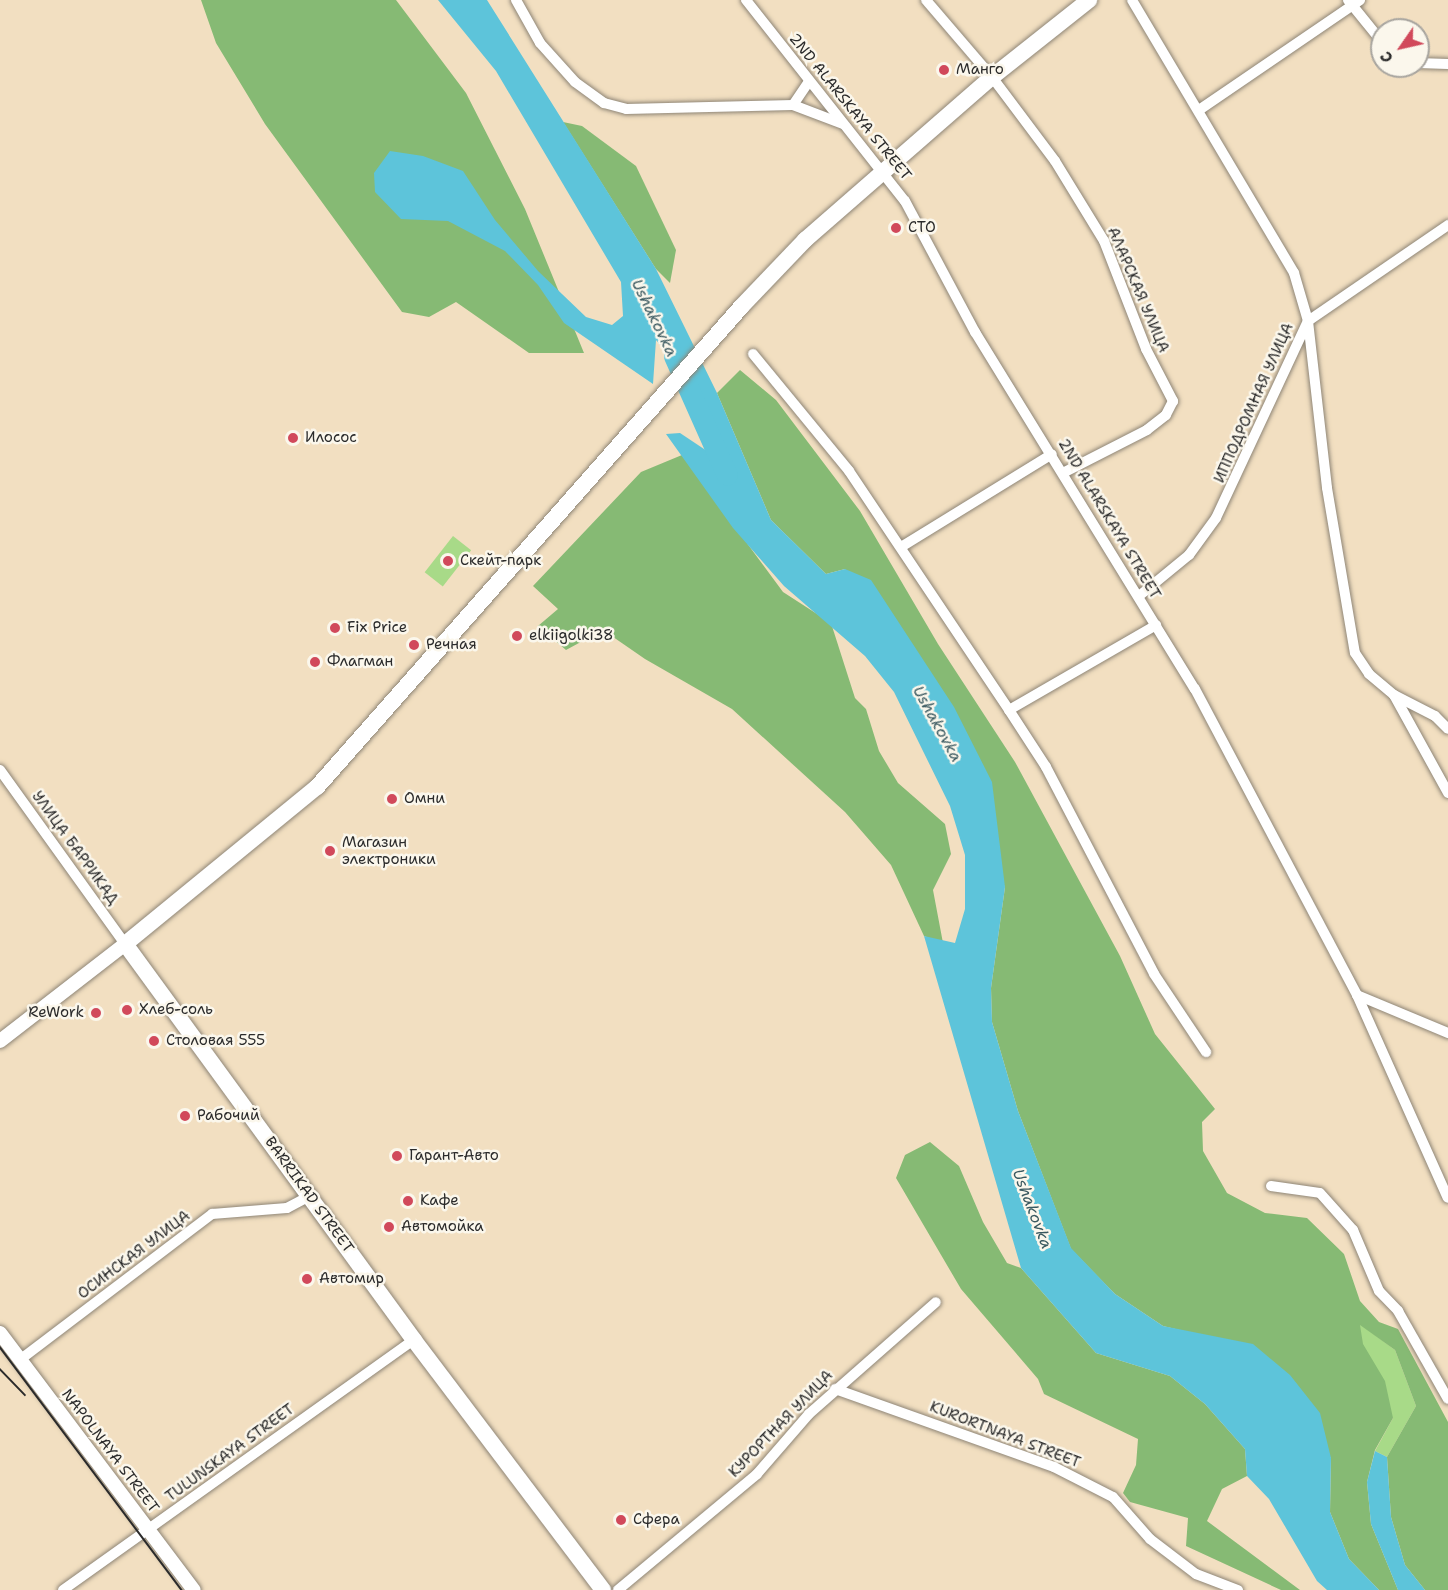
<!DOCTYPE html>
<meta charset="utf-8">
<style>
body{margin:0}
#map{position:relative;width:1448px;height:1590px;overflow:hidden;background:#f2dfc1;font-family:"Shantell Sans",sans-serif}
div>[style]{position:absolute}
.green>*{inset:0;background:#a8da88;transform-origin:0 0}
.forest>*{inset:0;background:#86ba74}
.water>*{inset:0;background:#5dc4da}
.river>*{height:21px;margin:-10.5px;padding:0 10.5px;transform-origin:10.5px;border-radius:10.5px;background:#5dc4da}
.roads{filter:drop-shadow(0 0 2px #8e8576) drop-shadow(0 0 2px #8e8576)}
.minor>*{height:10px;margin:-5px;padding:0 5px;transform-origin:5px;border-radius:5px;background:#fff}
.tertiary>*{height:14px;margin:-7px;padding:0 7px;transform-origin:7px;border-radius:7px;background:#fff}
.primary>*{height:16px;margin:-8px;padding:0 8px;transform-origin:8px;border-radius:8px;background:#fff}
.tram>*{height:1.5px;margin:-0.75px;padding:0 0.75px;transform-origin:0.75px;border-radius:0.75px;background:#2b2b2b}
.dots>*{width:16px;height:16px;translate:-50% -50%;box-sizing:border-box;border:3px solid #fbf7ec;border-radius:50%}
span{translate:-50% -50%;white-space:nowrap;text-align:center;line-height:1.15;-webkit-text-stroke:5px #fbf7ec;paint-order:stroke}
.poi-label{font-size:15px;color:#2b2b2b}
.left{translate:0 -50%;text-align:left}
.right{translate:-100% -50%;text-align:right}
.street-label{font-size:15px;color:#2b2b2b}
.water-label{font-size:16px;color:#3a5960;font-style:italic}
.north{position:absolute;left:1370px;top:18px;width:60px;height:60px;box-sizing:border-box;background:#fbf7ec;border:2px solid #a8a59f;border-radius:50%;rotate:236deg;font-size:16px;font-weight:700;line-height:24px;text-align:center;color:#2b2b2b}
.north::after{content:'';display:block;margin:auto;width:21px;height:27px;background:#d1495b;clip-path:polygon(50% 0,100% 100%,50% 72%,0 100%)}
</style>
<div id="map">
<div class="green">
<i style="left:453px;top:536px;width:23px;height:46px;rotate:38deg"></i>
<i style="clip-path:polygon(1194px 1241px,1360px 1324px,1395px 1350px,1416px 1406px,1387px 1457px,1375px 1451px,1393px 1418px)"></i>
</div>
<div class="forest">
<i style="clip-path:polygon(201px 0,396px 0,466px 93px,525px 209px,584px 353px,529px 353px,456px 302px,429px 317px,402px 312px,265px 124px,216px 43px)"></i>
<i style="clip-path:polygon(563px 122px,582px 126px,636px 166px,676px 250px,670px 283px,656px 269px)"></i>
<i style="clip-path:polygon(740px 370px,776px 400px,860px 511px,938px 644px,1015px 762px,1120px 956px,1155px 1034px,1215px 1109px,1202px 1122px,1203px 1151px,1227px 1193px,1265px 1213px,1307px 1218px,1344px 1254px,1360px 1301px,1379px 1322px,1398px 1329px,1448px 1422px,1448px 1590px,1425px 1590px,1405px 1565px,1391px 1517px,1387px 1457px,1416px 1406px,1395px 1350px,1360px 1325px,1363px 1344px,1385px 1381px,1393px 1418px,1375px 1450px,1367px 1482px,1371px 1524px,1398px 1590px,1379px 1590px,1349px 1559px,1330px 1512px,1331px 1458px,1196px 1334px,1163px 1326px,1115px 1294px,1071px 1249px,1018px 1111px,992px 1022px,991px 988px,1005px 887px,845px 569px,826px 574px,771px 520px,717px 393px)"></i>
<i style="clip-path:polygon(682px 455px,783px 592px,831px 623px,855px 698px,866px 709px,879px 751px,898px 783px,945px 824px,951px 854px,933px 890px,943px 943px,924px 936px,891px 865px,845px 812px,732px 709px,645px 659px,603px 630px,566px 650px,538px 626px,558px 609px,533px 586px,641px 472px)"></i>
<i style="clip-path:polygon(930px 1142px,959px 1166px,983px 1222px,1007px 1263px,1021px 1268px,1096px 1353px,1170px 1376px,1205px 1404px,1245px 1449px,1247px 1476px,1222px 1489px,1207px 1521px,1300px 1590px,1281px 1590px,1186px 1546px,1188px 1518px,1130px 1502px,1123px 1493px,1136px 1465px,1138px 1439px,1044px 1394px,1038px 1379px,961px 1289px,896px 1178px,905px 1155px)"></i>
</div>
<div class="water">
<i style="clip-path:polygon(438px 0,487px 0,656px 269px,717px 393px,771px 520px,826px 574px,845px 569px,871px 580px,954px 707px,992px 782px,1005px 887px,991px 988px,992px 1022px,1018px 1111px,1071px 1248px,1115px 1294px,1163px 1326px,1253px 1344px,1290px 1375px,1320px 1413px,1331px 1458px,1330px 1512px,1349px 1559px,1379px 1590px,1327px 1590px,1317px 1581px,1269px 1499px,1247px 1476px,1245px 1449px,1205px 1404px,1170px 1376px,1096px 1353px,1021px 1268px,924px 936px,955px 943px,965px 909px,965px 855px,950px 806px,894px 692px,865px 656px,784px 586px,733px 528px,666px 434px,680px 433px,707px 451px,724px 448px,692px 383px,656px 340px,653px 384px,564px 323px,538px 285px,505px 251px,448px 221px,401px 219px,375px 192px,374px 173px,390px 151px,423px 156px,463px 171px,495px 220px,538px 271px,586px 317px,612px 325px,623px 316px,621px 282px,496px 71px)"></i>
<i style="clip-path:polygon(1375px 1451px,1387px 1457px,1391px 1517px,1405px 1565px,1425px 1590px,1398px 1590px,1371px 1524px,1367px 1482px)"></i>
</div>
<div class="river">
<i style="left:674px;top:356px;width:130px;rotate:66deg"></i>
</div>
<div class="roads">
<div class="minor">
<i style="left:516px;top:0;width:49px;rotate:60.8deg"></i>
<i style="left:540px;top:43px;width:52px;rotate:48.1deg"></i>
<i style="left:575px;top:82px;width:36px;rotate:36deg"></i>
<i style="left:604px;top:103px;width:23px;rotate:15deg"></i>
<i style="left:626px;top:109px;width:167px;rotate:-1.4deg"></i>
<i style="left:793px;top:105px;width:53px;rotate:20.8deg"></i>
<i style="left:746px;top:0;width:256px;rotate:51.7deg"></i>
<i style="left:905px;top:201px;width:149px;rotate:61.9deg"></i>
<i style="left:975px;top:332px;width:419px;rotate:58.4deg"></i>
<i style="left:1195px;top:689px;width:346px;rotate:62.1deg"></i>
<i style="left:1357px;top:995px;width:222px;rotate:65.9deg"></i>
<i style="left:926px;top:0;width:101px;rotate:49.4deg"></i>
<i style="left:992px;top:77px;width:105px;rotate:53.1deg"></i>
<i style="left:1055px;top:161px;width:94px;rotate:58.5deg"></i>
<i style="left:1104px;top:241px;width:116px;rotate:68.7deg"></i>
<i style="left:1146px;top:349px;width:59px;rotate:62.6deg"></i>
<i style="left:1173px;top:401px;width:16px;rotate:117deg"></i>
<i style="left:1166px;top:415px;width:24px;rotate:142deg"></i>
<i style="left:1147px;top:430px;width:94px;rotate:152.9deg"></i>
<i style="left:1132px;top:0;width:317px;rotate:59.3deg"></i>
<i style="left:1294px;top:273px;width:50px;rotate:73.7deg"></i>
<i style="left:1308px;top:321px;width:168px;rotate:83.5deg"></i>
<i style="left:1327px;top:488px;width:167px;rotate:80.4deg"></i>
<i style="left:1355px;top:653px;width:25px;rotate:56deg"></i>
<i style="left:1369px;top:674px;width:33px;rotate:40deg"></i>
<i style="left:1394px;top:695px;width:112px;rotate:61.1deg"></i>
<i style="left:1348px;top:0;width:54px;rotate:51deg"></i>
<i style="left:1418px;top:63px;width:30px;rotate:2deg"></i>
<i style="left:793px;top:105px;width:29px;rotate:-56deg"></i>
<i style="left:1199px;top:110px;width:195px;rotate:-34.3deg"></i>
<i style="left:753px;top:354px;width:151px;rotate:50.6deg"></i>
<i style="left:849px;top:471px;width:288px;rotate:56.2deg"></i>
<i style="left:1009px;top:710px;width:68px;rotate:57deg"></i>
<i style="left:1046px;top:767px;width:233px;rotate:62.4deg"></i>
<i style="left:1154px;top:974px;width:94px;rotate:56.3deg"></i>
<i style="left:901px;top:547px;width:177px;rotate:-31.6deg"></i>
<i style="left:1139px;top:596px;width:65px;rotate:-39.4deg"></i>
<i style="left:1189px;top:555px;width:46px;rotate:-53.9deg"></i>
<i style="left:1216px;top:518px;width:217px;rotate:-65deg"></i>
<i style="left:1308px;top:321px;width:170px;rotate:-34.4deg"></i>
<i style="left:1394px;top:695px;width:46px;rotate:27.1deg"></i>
<i style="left:1435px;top:716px;width:18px;rotate:45deg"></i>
<i style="left:1009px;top:710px;width:170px;rotate:-30deg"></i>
<i style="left:0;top:770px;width:214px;rotate:54.3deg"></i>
<i style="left:1357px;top:995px;width:99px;rotate:22.7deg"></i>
<i style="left:1271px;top:1186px;width:49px;rotate:8.1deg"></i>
<i style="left:1320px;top:1193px;width:50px;rotate:48.3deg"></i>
<i style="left:1353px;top:1230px;width:66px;rotate:66.9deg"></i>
<i style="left:1379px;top:1291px;width:28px;rotate:46deg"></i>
<i style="left:1398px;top:1311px;width:101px;rotate:60.4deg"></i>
<i style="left:21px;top:1359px;width:240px;rotate:-37.2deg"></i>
<i style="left:212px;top:1214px;width:75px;rotate:-4.6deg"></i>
<i style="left:287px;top:1208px;width:27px;rotate:-28deg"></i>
<i style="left:835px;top:1389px;width:232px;rotate:19.6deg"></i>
<i style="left:1054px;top:1467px;width:66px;rotate:27deg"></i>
<i style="left:1113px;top:1497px;width:56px;rotate:48.6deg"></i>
<i style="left:1150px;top:1539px;width:58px;rotate:37.3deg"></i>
<i style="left:1196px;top:1574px;width:45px;rotate:20.9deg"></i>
<i style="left:63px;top:1590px;width:431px;rotate:-35.5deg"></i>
<i style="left:618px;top:1590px;width:181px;rotate:-39.8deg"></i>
<i style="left:757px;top:1474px;width:79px;rotate:-49.1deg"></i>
<i style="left:809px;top:1414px;width:169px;rotate:-41.4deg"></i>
</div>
<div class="tertiary">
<i style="left:0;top:1041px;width:158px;rotate:-37.8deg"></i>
<i style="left:0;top:1333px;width:322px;rotate:53deg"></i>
</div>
<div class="primary">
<i style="left:603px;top:1590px;width:313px;rotate:-127.1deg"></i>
<i style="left:414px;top:1340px;width:490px;rotate:-126.1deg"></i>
<i style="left:125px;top:944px;width:248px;rotate:-39.3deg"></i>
<i style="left:317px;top:787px;width:640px;rotate:-48.54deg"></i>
<i style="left:741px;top:307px;width:93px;rotate:-46.3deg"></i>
<i style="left:805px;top:240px;width:248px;rotate:-41.1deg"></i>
<i style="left:992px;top:77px;width:124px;rotate:-38.4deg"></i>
</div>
</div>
<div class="tram">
<i style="left:0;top:1347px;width:304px;rotate:53.2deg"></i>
<i style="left:0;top:1369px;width:36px;rotate:46deg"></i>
</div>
<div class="dots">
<i style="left:944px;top:70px;background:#d1495b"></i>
<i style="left:896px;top:228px;background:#d1495b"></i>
<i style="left:293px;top:438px;background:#d1495b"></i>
<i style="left:448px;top:561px;background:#d1495b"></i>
<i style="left:335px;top:628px;background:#d1495b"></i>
<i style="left:517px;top:636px;background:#d1495b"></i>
<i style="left:414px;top:645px;background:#d1495b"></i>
<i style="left:315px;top:662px;background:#d1495b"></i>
<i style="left:392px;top:799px;background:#d1495b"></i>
<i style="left:330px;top:851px;background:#d1495b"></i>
<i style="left:127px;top:1010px;background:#d1495b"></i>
<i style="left:96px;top:1013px;background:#d1495b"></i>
<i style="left:154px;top:1041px;background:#d1495b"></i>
<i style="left:185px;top:1116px;background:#d1495b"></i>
<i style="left:397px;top:1156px;background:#d1495b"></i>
<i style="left:408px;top:1201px;background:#d1495b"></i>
<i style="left:389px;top:1227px;background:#d1495b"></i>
<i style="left:307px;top:1279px;background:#d1495b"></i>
<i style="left:621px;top:1520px;background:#d1495b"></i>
</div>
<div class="poi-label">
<span class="left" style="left:956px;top:70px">Манго</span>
<span class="left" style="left:908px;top:228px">СТО</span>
<span class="left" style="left:305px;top:438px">Илосос</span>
<span class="left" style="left:460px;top:561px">Скейт-парк</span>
<span class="left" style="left:347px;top:628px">Fix Price</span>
<span class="left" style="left:529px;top:636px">elkiigolki38</span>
<span class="left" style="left:426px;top:645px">Речная</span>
<span class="left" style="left:327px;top:662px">Флагман</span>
<span class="left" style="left:404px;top:799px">Омни</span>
<span class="left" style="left:342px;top:851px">Магазин<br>электроники</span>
<span class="left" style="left:139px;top:1010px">Хлеб-соль</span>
<span class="right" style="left:84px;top:1013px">ReWork</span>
<span class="left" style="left:166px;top:1041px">Столовая 555</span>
<span class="left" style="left:197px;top:1116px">Рабочий</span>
<span class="left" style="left:409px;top:1156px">Гарант-Авто</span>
<span class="left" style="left:420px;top:1201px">Кафе</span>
<span class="left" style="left:401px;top:1227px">Автомойка</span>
<span class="left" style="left:319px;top:1279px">Автомир</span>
<span class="left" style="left:633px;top:1520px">Сфера</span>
</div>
<div class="street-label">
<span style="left:850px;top:107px;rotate:51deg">2ND ALARSKAYA STREET</span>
<span style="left:1138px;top:290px;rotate:67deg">АЛАРСКАЯ УЛИЦА</span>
<span style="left:1254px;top:403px;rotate:-66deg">ИППОДРОМНАЯ УЛИЦА</span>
<span style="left:1109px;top:519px;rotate:59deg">2ND ALARSKAYA STREET</span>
<span style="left:75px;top:848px;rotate:54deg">УЛИЦА БАРРИКАД</span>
<span style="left:309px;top:1195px;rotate:54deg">BARRIKAD STREET</span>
<span style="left:134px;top:1255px;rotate:-37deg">ОСИНСКАЯ УЛИЦА</span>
<span style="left:781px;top:1424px;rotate:-46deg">КУРОРТНАЯ УЛИЦА</span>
<span style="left:1005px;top:1435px;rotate:21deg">KURORTNAYA STREET</span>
<span style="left:110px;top:1451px;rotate:53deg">NAPOLNAYA STREET</span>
<span style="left:230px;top:1453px;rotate:-36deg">TULUNSKAYA STREET</span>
</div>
<div class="water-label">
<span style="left:654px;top:318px;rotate:64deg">Ushakovka</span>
<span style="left:937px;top:724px;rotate:61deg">Ushakovka</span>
<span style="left:1032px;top:1209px;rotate:69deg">Ushakovka</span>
</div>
<div class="north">С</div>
</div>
